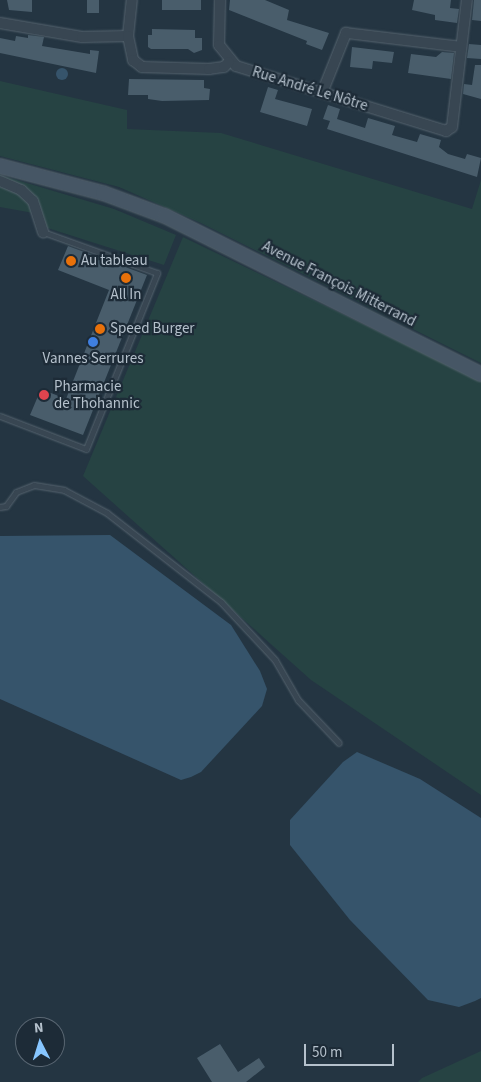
<!DOCTYPE html>
<meta charset="utf-8">
<style>
body{margin:0}
#map{position:relative;width:481px;height:1082px;overflow:hidden;background:#243542;font-family:"Source Sans 3",sans-serif}
div>[style]{position:absolute}
.green>*{inset:0;background:#264343}
.water>*{inset:0;background:#36546b}
.round{border-radius:50%}
.building>*{inset:0;background:#495d6b;transform-origin:0 0}
.roads{filter:drop-shadow(0 0 1px #56646f) drop-shadow(0 0 1px #56646f)}
.service>*{height:5px;margin:-2.5px;padding:0 2.5px;transform-origin:2.5px;border-radius:2.5px;background:#384652}
.minor>*{height:10px;margin:-5px;padding:0 5px;transform-origin:5px;border-radius:5px;background:#384652}
.secondary>*{height:14px;margin:-7px;padding:0 7px;transform-origin:7px;border-radius:7px;background:#465665}
.dots>*{width:14px;height:14px;translate:-50% -50%;box-sizing:border-box;border:2px solid #1d2b37;border-radius:50%}
span{translate:-50% -50%;white-space:nowrap;text-align:center;line-height:1.15;-webkit-text-stroke:4.5px #1d2b37;paint-order:stroke}
.street-label{font-size:15px;color:#b5c1cc}
.poi-label{font-size:15px;color:#b5c1cc}
.left{translate:0 -50%;text-align:left}
.north{position:absolute;left:15px;top:1017px;width:50px;height:50px;box-sizing:border-box;background:#1d2b37;border:1px solid #5a6773;border-radius:50%;rotate:355deg;font-size:14px;font-weight:700;line-height:20px;text-align:center;color:#b5c1cc}
.north::after{content:'';display:block;margin:auto;width:18px;height:22px;background:#87c6ff;clip-path:polygon(50% 0,100% 100%,50% 72%,0 100%)}
.scale{position:absolute;left:304px;top:1044px;width:90px;height:22px;box-sizing:border-box;border:2px solid #b5c1cc;border-top:0;padding-left:6px;font-size:15px;line-height:18px;white-space:nowrap;color:#b5c1cc;-webkit-text-stroke:4px #1d2b37;paint-order:stroke}
</style>
<div id="map">
<div class="green">
<i style="clip-path:polygon(0 81px,127px 110px,127px 129px,221px 133px,472px 209px,481px 180px,481px 363px,201px 223px,119px 187px,0 156px)"></i>
<i style="clip-path:polygon(0 175px,114px 209px,176px 235px,164px 265px,38px 225px,39px 214px,0 207px)"></i>
<i style="clip-path:polygon(183px 237px,481px 381px,481px 795px,311px 680px,83px 476px)"></i>
<i style="clip-path:polygon(481px 1051px,481px 1082px,418px 1082px,422px 1078px)"></i>
</div>
<div class="water">
<i class="round" style="left:56px;top:68px;width:12px;height:12px"></i>
<i style="clip-path:polygon(110px 535px,231px 625px,260px 671px,267px 689px,262px 706px,201px 772px,191px 777px,181px 780px,0 699px,0 536px)"></i>
<i style="clip-path:polygon(357px 752px,420px 779px,481px 818px,481px 998px,475px 1001px,459px 1007px,428px 1000px,350px 920px,290px 845px,290px 820px,343px 762px)"></i>
</div>
<div class="building">
<i style="clip-path:polygon(7px 0,32px 0,32px 12px,9px 10px)"></i>
<i style="left:87px;top:0;width:12px;height:13px"></i>
<i style="left:162px;top:0;width:39px;height:10px"></i>
<i style="clip-path:polygon(230px 0,265px 0,289px 10px,287px 20px,329px 33px,322px 50px,306px 44px,307px 41px,229px 10px)"></i>
<i style="clip-path:polygon(414px 0,451px 0,450px 8px,459px 9px,457px 23px,435px 20px,435px 15px,412px 10px)"></i>
<i style="clip-path:polygon(474px 0,481px 0,481px 21px,472px 20px)"></i>
<i style="clip-path:polygon(152px 29px,195px 30px,195px 38px,202px 38px,202px 50px,194px 53px,188px 49px,151px 49px,148px 47px,148px 35px,152px 35px)"></i>
<i style="clip-path:polygon(28px 35px,44px 37px,42px 46px,90px 54px,90px 50px,99px 51px,96px 73px,0 53px,0 38px,15px 41px,16px 36px,28px 38px)"></i>
<i style="clip-path:polygon(469px 44px,481px 45px,481px 59px,467px 58px)"></i>
<i style="clip-path:polygon(352px 47px,394px 52px,392px 63px,373px 61px,372px 69px,350px 67px)"></i>
<i style="clip-path:polygon(442px 52px,454px 53px,451px 79px,408px 73px,411px 54px,436px 57px)"></i>
<i style="clip-path:polygon(475px 65px,481px 65px,481px 99px,463px 94px,464px 84px,472px 85px)"></i>
<i style="clip-path:polygon(129px 79px,204px 80px,204px 88px,210px 89px,209px 100px,162px 101px,148px 99px,148px 95px,128px 95px)"></i>
<i style="clip-path:polygon(268px 87px,278px 90px,275px 99px,312px 109px,307px 126px,260px 112px)"></i>
<i style="clip-path:polygon(328px 105px,340px 109px,337px 119px,365px 128px,368px 118px,395px 126px,392px 135px,417px 142px,420px 134px,441px 140px,439px 147px,448px 154px,465px 159px,467px 154px,481px 158px,477px 177px,327px 129px,330px 121px,323px 119px)"></i>
<i style="clip-path:polygon(68px 246px,147px 275px,83px 435px,30px 415px,41px 389px,66px 399px,109px 290px,58px 270px)"></i>
<i style="clip-path:polygon(220px 1044px,238px 1072px,259px 1058px,265px 1067px,246px 1082px,212px 1082px,197px 1058px)"></i>
</div>
<div class="roads">
<div class="service">
<i style="left:0;top:416px;width:92px;rotate:21deg"></i>
<i style="left:86px;top:449px;width:190px;rotate:-68deg"></i>
<i style="left:157px;top:273px;width:121px;rotate:-160.2deg"></i>
<i style="left:0;top:507px;width:6px;rotate:-9deg"></i>
<i style="left:6px;top:506px;width:17px;rotate:-54deg"></i>
<i style="left:16px;top:492px;width:19px;rotate:-21deg"></i>
<i style="left:34px;top:485px;width:30px;rotate:9deg"></i>
<i style="left:64px;top:490px;width:49px;rotate:28.1deg"></i>
<i style="left:107px;top:513px;width:145px;rotate:38deg"></i>
<i style="left:221px;top:602px;width:79px;rotate:47deg"></i>
<i style="left:275px;top:660px;width:46px;rotate:60.1deg"></i>
<i style="left:298px;top:700px;width:59px;rotate:46.4deg"></i>
</div>
<div class="minor">
<i style="left:220px;top:0;width:45px;rotate:91.3deg"></i>
<i style="left:219px;top:45px;width:27px;rotate:51deg"></i>
<i style="left:236px;top:66px;width:220px;rotate:17.2deg"></i>
<i style="left:446px;top:131px;width:7px;rotate:-34deg"></i>
<i style="left:452px;top:127px;width:128px;rotate:-83.3deg"></i>
<i style="left:0;top:23px;width:83px;rotate:9.7deg"></i>
<i style="left:82px;top:37px;width:46px;rotate:-1.2deg"></i>
<i style="left:128px;top:36px;width:36px;rotate:-84deg"></i>
<i style="left:128px;top:36px;width:25px;rotate:78deg"></i>
<i style="left:133px;top:60px;width:11px;rotate:38deg"></i>
<i style="left:142px;top:67px;width:67px;rotate:1.7deg"></i>
<i style="left:209px;top:69px;width:15px;rotate:-8deg"></i>
<i style="left:224px;top:67px;width:7px;rotate:-45deg"></i>
<i style="left:322px;top:93px;width:65px;rotate:-68.2deg"></i>
<i style="left:346px;top:33px;width:116px;rotate:6.9deg"></i>
<i style="left:0;top:181px;width:23px;rotate:23deg"></i>
<i style="left:21px;top:190px;width:16px;rotate:43deg"></i>
<i style="left:33px;top:201px;width:33px;rotate:72deg"></i>
</div>
<div class="secondary">
<i style="left:0;top:166px;width:106px;rotate:14.7deg"></i>
<i style="left:103px;top:193px;width:66px;rotate:20.4deg"></i>
<i style="left:165px;top:216px;width:353px;rotate:26.6deg"></i>
</div>
</div>
<div class="dots">
<i style="left:71px;top:261px;background:#e8710a"></i>
<i style="left:126px;top:278px;background:#e8710a"></i>
<i style="left:100px;top:329px;background:#e8710a"></i>
<i style="left:93px;top:342px;background:#3f7fe0"></i>
<i style="left:44px;top:395px;background:#e0444e"></i>
</div>
<div class="street-label">
<span style="left:310px;top:89px;rotate:17deg">Rue André Le Nôtre</span>
<span style="left:339px;top:284px;rotate:27deg">Avenue François Mitterrand</span>
</div>
<div class="poi-label">
<span class="left" style="left:81px;top:261px">Au tableau</span>
<span style="left:126px;top:295px">All In</span>
<span class="left" style="left:110px;top:329px">Speed Burger</span>
<span style="left:93px;top:359px">Vannes Serrures</span>
<span class="left" style="left:54px;top:395px">Pharmacie<br>de Thohannic</span>
</div>
<div class="north">N</div>
<div class="scale">50 m</div>
</div>
